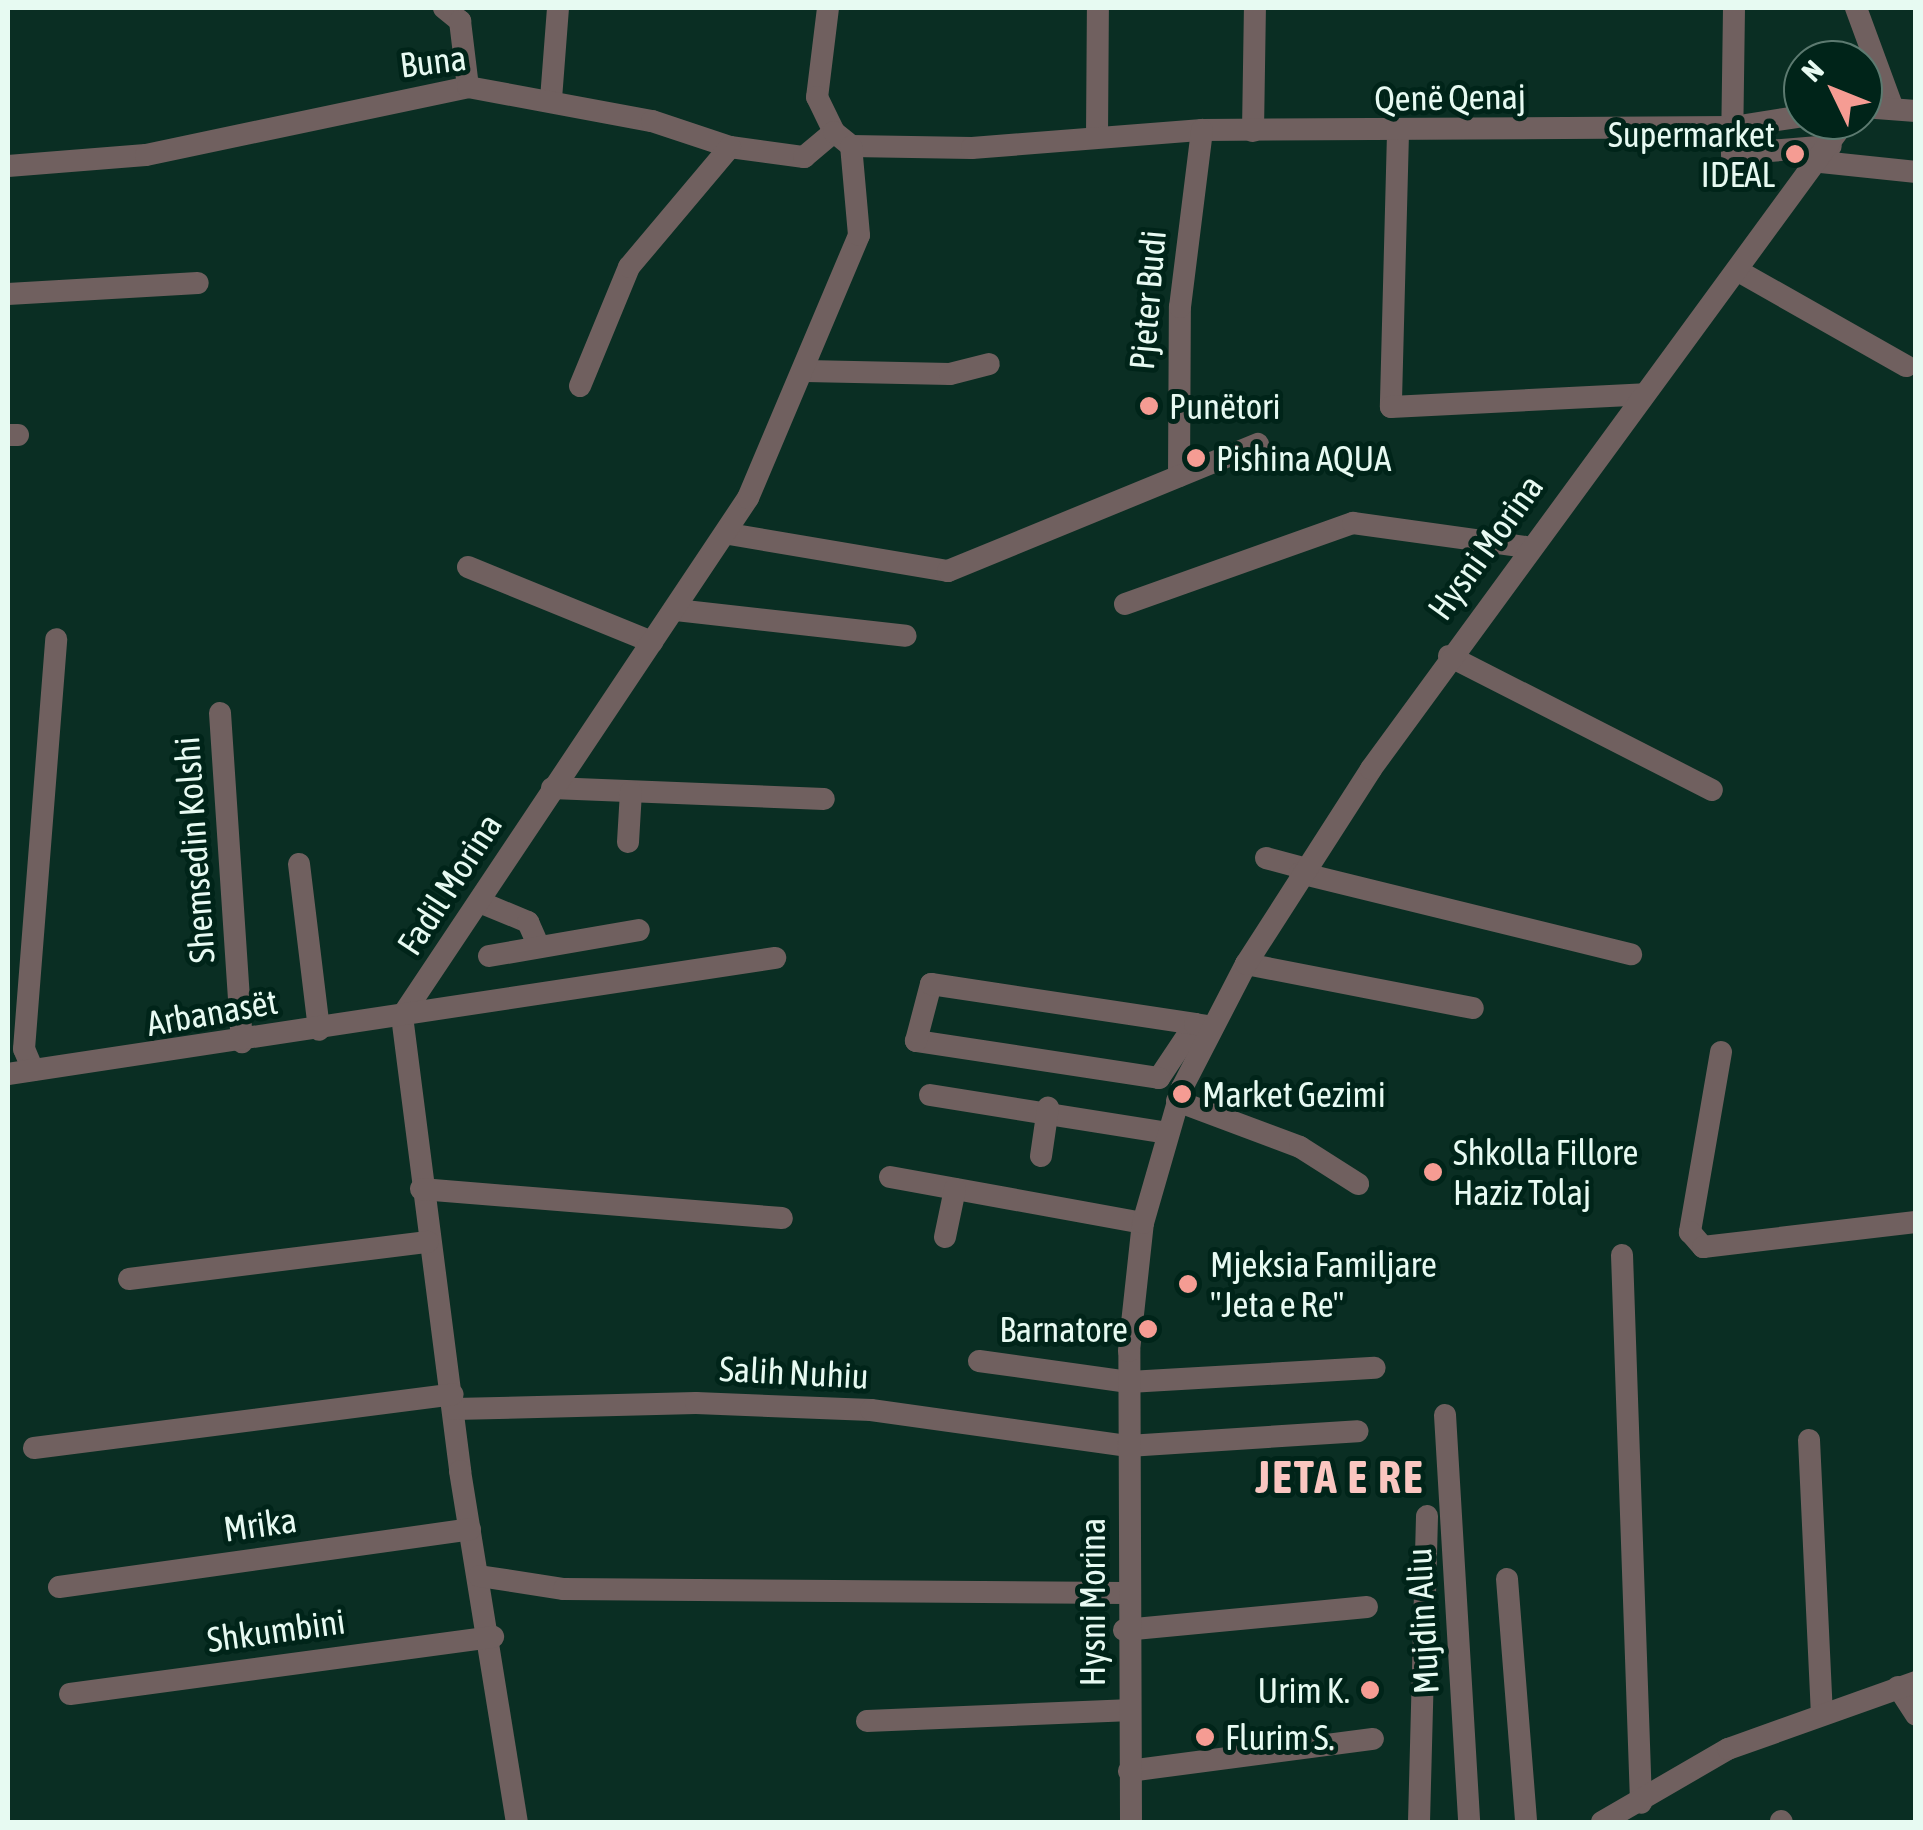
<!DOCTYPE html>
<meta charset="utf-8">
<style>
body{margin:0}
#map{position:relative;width:1923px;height:1830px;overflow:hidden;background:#0a2e23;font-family:"Asap Condensed",sans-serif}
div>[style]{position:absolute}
.minor>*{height:22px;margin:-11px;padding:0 11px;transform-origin:11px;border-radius:11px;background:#70605f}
.dots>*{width:28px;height:28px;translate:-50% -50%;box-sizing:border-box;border:5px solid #002419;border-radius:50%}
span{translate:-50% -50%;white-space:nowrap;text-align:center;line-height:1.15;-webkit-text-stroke:10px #002419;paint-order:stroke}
.street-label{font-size:35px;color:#e7faf2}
.poi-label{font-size:35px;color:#e7faf2}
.right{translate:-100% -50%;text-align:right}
.left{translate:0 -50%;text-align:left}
.district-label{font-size:45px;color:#fac6c0;font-weight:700;letter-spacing:2.5px}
.frame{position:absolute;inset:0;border:10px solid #e7faf2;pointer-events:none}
.north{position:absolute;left:1783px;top:40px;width:100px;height:100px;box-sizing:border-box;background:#002419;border:2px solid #5c7a70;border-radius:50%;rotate:313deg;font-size:28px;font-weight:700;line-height:40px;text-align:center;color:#e7faf2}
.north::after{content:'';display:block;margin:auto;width:35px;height:45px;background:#f59c93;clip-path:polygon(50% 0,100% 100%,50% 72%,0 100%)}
</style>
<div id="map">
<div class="minor">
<i style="left:444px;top:8px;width:21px;rotate:39deg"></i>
<i style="left:460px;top:21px;width:66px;rotate:83.1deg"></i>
<i style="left:828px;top:8px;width:90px;rotate:97deg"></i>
<i style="left:817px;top:97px;width:39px;rotate:64deg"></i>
<i style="left:1734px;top:8px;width:146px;rotate:90.8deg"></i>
<i style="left:1732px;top:154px;width:99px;rotate:-4.6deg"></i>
<i style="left:1856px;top:8px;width:101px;rotate:69.8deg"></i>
<i style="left:551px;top:99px;width:91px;rotate:-85.6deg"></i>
<i style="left:1863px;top:107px;width:53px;rotate:4.3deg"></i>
<i style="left:1253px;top:131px;width:123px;rotate:-89.1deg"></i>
<i style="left:1398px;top:133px;width:274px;rotate:91.5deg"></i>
<i style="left:1391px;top:407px;width:254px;rotate:-2.9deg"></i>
<i style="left:1097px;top:137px;width:129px;rotate:-89.6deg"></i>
<i style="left:851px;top:146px;width:121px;rotate:0.9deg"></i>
<i style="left:972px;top:148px;width:231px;rotate:-4.5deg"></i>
<i style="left:1202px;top:130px;width:531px;rotate:-0.32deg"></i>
<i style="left:1733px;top:127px;width:71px;rotate:-8.9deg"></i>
<i style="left:1821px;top:162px;width:96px;rotate:6deg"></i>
<i style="left:8px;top:166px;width:138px;rotate:-4.6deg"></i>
<i style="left:146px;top:155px;width:329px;rotate:-11.9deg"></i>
<i style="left:468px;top:87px;width:187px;rotate:10.5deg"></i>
<i style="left:652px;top:121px;width:82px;rotate:18.4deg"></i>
<i style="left:730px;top:147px;width:75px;rotate:7.7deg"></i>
<i style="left:804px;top:157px;width:39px;rotate:-40deg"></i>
<i style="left:834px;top:132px;width:22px;rotate:39deg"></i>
<i style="left:1740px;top:272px;width:191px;rotate:29.5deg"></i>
<i style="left:8px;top:294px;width:190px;rotate:-3.3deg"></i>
<i style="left:806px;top:371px;width:144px;rotate:1.2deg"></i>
<i style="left:950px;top:374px;width:40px;rotate:-14.4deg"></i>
<i style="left:580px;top:386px;width:129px;rotate:-67.6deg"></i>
<i style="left:629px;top:267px;width:157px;rotate:-49.9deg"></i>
<i style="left:8px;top:435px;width:10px"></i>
<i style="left:1179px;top:476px;width:169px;rotate:-89.7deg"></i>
<i style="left:1180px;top:307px;width:178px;rotate:-82.9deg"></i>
<i style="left:729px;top:534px;width:222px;rotate:9.6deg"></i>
<i style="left:948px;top:571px;width:335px;rotate:-22.3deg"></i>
<i style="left:468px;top:567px;width:199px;rotate:22.2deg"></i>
<i style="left:1125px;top:604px;width:242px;rotate:-19.6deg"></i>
<i style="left:1353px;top:523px;width:174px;rotate:7.9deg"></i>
<i style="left:676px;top:610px;width:231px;rotate:6.4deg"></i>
<i style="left:1449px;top:656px;width:295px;rotate:27deg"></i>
<i style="left:220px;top:713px;width:330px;rotate:86.2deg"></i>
<i style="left:552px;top:788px;width:272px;rotate:2.3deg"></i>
<i style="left:628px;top:842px;width:50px;rotate:-86.6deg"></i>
<i style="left:1266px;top:858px;width:38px;rotate:15deg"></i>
<i style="left:299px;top:864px;width:167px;rotate:83.1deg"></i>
<i style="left:1300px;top:873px;width:341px;rotate:13.8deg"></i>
<i style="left:482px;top:903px;width:50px;rotate:22.4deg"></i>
<i style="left:528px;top:922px;width:24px;rotate:66deg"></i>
<i style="left:489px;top:956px;width:152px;rotate:-9.8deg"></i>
<i style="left:1246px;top:964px;width:231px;rotate:11deg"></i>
<i style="left:402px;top:1016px;width:623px;rotate:-56.26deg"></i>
<i style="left:748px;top:498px;width:285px;rotate:-67.1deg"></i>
<i style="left:859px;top:235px;width:89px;rotate:-95.1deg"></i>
<i style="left:402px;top:1016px;width:459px;rotate:82.7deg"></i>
<i style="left:460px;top:1471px;width:356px;rotate:80.8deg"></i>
<i style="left:1195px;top:1024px;width:65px;rotate:123.7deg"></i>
<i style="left:1159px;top:1078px;width:246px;rotate:-171.3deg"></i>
<i style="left:916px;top:1041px;width:59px;rotate:-75.3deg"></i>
<i style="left:931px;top:984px;width:267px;rotate:8.6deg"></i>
<i style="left:1195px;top:1024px;width:18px;rotate:9deg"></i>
<i style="left:1721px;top:1052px;width:183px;rotate:99.8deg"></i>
<i style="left:1690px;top:1232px;width:20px;rotate:49deg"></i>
<i style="left:1703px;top:1247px;width:214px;rotate:-6.7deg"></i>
<i style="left:33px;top:1070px;width:23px;rotate:-113deg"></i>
<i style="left:24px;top:1049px;width:411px;rotate:-85.5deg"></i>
<i style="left:8px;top:1074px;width:776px;rotate:-8.6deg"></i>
<i style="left:930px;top:1095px;width:240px;rotate:9.1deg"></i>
<i style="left:1177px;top:1101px;width:131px;rotate:20.5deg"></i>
<i style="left:1300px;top:1147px;width:69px;rotate:32.5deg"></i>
<i style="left:1041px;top:1156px;width:49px;rotate:-81.7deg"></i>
<i style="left:890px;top:1177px;width:257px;rotate:10.3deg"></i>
<i style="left:421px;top:1189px;width:362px;rotate:4.6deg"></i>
<i style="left:945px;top:1237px;width:49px;rotate:-78.2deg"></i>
<i style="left:1622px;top:1255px;width:548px;rotate:88.01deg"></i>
<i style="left:129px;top:1279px;width:301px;rotate:-7.1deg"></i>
<i style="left:979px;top:1361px;width:151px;rotate:8deg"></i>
<i style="left:1129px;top:1382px;width:246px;rotate:-3.3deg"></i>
<i style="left:454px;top:1409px;width:242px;rotate:-1.4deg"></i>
<i style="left:696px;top:1403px;width:175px;rotate:2.3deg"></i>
<i style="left:871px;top:1410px;width:260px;rotate:8deg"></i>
<i style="left:1128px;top:1446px;width:230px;rotate:-3.7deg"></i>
<i style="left:1445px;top:1415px;width:408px;rotate:86.6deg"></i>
<i style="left:1809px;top:1440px;width:272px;rotate:87.3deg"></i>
<i style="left:34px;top:1448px;width:422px;rotate:-7.3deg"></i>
<i style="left:479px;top:1576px;width:86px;rotate:8.7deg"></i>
<i style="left:564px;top:1589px;width:561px;rotate:0.41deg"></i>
<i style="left:1507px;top:1579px;width:244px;rotate:85.5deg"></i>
<i style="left:59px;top:1587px;width:415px;rotate:-8deg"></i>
<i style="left:1124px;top:1630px;width:244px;rotate:-5.4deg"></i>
<i style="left:1898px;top:1687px;width:33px;rotate:57deg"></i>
<i style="left:70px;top:1694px;width:427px;rotate:-7.7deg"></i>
<i style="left:867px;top:1721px;width:259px;rotate:-2.4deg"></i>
<i style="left:1129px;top:1771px;width:246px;rotate:-7.5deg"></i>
<i style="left:1781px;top:1821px;width:1px;rotate:45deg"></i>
<i style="left:1131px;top:1822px;width:471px;rotate:-90.2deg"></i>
<i style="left:1129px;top:1351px;width:129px;rotate:-83.8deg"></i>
<i style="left:1143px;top:1223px;width:141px;rotate:-73.9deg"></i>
<i style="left:1182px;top:1088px;width:140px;rotate:-62.7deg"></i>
<i style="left:1246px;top:964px;width:232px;rotate:-57.3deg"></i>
<i style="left:1371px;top:769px;width:804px;rotate:-53.8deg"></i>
<i style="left:1419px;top:1822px;width:306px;rotate:-88.5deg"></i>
<i style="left:1602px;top:1822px;width:146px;rotate:-30.1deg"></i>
<i style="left:1728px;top:1749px;width:200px;rotate:-19.6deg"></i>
</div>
<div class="dots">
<i style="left:1795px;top:154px;background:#f59c93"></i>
<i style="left:1149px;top:406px;background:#f59c93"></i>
<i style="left:1196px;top:458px;background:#f59c93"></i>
<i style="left:1182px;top:1094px;background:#f59c93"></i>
<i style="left:1433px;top:1172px;background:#f59c93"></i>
<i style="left:1188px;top:1284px;background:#f59c93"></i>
<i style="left:1148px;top:1329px;background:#f59c93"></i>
<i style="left:1370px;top:1690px;background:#f59c93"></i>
<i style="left:1205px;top:1737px;background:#f59c93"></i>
</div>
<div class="street-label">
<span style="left:433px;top:61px;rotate:-7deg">Buna</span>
<span style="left:1450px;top:97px;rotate:-1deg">Qenë Qenaj</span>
<span style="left:1147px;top:300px;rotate:-85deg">Pjeter Budi</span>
<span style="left:1485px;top:547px;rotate:-54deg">Hysni Morina</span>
<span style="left:194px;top:850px;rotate:-94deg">Shemsedin Kolshi</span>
<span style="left:449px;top:884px;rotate:-57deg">Fadil Morina</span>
<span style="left:212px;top:1012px;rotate:-10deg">Arbanasët</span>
<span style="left:794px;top:1372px;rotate:3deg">Salih Nuhiu</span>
<span style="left:260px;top:1524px;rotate:-8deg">Mrika</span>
<span style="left:1092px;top:1602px;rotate:-90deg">Hysni Morina</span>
<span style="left:1422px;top:1621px;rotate:-93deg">Mujdin Aliu</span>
<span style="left:276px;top:1630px;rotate:-8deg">Shkumbini</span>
</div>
<div class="poi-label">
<span class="right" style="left:1775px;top:154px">Supermarket<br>IDEAL</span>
<span class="left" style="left:1169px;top:406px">Punëtori</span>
<span class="left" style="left:1216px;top:458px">Pishina AQUA</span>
<span class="left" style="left:1202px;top:1094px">Market Gezimi</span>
<span class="left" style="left:1453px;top:1172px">Shkolla Fillore<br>Haziz Tolaj</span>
<span class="left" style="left:1210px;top:1284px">Mjeksia Familjare<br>"Jeta e Re"</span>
<span class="right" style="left:1128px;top:1329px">Barnatore</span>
<span class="right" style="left:1350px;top:1690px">Urim K.</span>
<span class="left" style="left:1225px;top:1737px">Flurim S.</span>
</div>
<div class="district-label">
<span style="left:1340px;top:1478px">JETA E RE</span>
</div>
<div class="frame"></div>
<div class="north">N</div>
</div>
